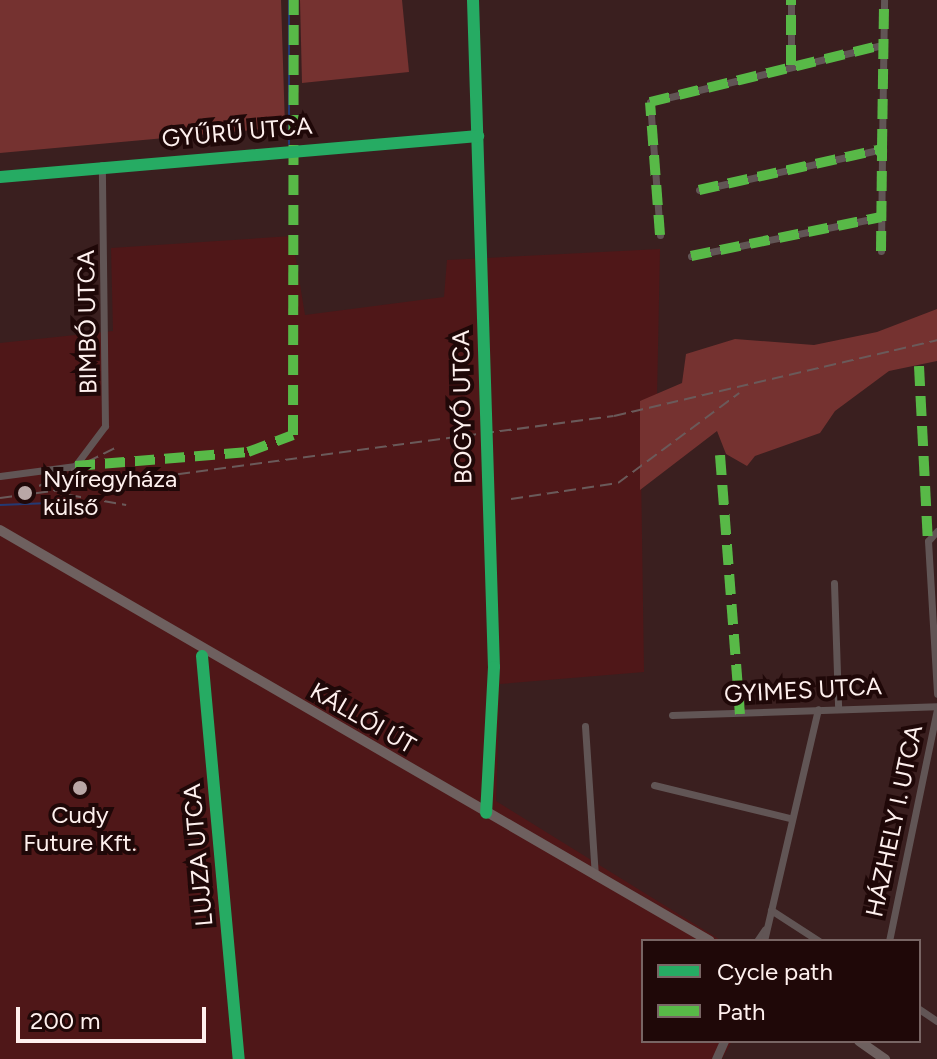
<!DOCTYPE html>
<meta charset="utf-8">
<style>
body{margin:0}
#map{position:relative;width:937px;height:1059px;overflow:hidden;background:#3a1f1f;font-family:Figtree,sans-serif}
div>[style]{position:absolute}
.built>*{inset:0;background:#4f1718}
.green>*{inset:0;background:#753230}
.stream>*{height:2px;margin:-1px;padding:0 1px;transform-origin:1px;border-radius:1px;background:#233a74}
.minor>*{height:7px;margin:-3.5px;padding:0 3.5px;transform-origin:3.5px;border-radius:3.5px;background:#615555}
.tertiary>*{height:9px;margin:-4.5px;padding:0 4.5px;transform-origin:4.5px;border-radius:4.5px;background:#615555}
.secondary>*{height:10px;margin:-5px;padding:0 5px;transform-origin:5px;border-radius:5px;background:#6e605f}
.rail>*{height:2px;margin-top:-1px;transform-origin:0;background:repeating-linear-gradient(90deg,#6a5a5a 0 12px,transparent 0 18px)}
.quiet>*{height:10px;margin-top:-5px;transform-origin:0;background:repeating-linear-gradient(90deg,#58b947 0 20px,transparent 0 30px)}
.cycleway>*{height:12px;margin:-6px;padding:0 6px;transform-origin:6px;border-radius:6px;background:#26ab63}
.dots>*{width:22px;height:22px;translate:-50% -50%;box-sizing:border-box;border:4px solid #1f0808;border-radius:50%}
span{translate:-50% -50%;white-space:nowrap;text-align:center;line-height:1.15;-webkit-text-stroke:8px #1f0808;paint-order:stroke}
.street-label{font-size:24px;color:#fef0ee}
.poi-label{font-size:24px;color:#fef0ee}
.left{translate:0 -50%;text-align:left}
.legend{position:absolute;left:641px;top:939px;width:280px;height:104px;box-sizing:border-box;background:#1f0808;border:2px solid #786564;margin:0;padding:10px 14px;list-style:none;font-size:24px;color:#fef0ee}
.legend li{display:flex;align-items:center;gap:16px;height:40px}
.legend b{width:40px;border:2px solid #786564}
.scale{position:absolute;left:16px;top:1007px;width:190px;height:36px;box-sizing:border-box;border:4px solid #fef0ee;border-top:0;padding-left:10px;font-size:24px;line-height:28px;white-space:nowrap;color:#fef0ee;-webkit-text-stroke:6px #1f0808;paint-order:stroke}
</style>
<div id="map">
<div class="built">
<i style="clip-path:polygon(292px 236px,305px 315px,444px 297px,447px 260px,660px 249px,657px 397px,640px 401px,644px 672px,500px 684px,496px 801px,722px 941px,643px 941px,643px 1041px,732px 1041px,722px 1059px,0 1059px,0 343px,113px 331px,111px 248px)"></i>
</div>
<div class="green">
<i style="clip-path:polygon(0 0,281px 0,285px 127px,0 153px)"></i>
<i style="clip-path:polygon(300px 0,402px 0,409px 72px,302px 83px)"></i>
<i style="clip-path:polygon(937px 309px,937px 361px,889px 371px,835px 411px,820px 433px,755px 456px,747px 466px,726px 454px,717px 431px,640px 490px,640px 401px,682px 383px,686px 354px,735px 339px,814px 345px,877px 332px)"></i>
</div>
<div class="stream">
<i style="left:289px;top:0;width:144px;rotate:90deg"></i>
<i style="left:0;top:505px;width:75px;rotate:-2.3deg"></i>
</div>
<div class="minor">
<i style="left:473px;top:0;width:667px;rotate:88.2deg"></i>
<i style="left:494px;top:667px;width:146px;rotate:93.1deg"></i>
<i style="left:791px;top:65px;width:65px;rotate:-90deg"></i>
<i style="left:0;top:177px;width:480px;rotate:-4.9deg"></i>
<i style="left:699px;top:190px;width:188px;rotate:-12.6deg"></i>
<i style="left:882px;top:149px;width:149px;rotate:-89.2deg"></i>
<i style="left:660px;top:235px;width:133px;rotate:-94.3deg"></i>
<i style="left:650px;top:102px;width:239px;rotate:-13.8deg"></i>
<i style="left:881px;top:251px;width:102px;rotate:-89.4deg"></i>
<i style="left:691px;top:256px;width:194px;rotate:-11.6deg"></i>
<i style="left:0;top:476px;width:76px;rotate:-7.6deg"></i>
<i style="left:75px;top:466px;width:50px;rotate:-53.1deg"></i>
<i style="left:105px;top:426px;width:261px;rotate:-90.7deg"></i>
<i style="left:937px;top:531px;width:13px;rotate:132deg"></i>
<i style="left:928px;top:541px;width:153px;rotate:86.6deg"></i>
<i style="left:834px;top:583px;width:123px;rotate:88.1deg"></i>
<i style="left:202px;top:648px;width:413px;rotate:84.9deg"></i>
<i style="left:672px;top:715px;width:265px;rotate:-1.9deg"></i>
<i style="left:585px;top:726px;width:150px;rotate:86.2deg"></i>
<i style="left:654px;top:785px;width:139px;rotate:13.7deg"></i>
<i style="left:771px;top:910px;width:57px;rotate:32.9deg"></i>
<i style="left:757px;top:941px;width:14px;rotate:-56deg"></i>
<i style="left:764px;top:941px;width:238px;rotate:-76.9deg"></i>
<i style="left:889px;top:941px;width:237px;rotate:-78.3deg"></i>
<i style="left:919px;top:1009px;width:22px;rotate:34deg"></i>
</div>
<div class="tertiary">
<i style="left:716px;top:1059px;width:20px;rotate:-66deg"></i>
</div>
<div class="secondary">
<i style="left:0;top:530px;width:820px;rotate:30.07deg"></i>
<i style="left:859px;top:1041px;width:32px;rotate:35deg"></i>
</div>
<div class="rail">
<i style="left:39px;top:486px;width:87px;rotate:-26.6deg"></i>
<i style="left:69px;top:495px;width:58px;rotate:10deg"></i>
<i style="left:0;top:498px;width:619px;rotate:-7.61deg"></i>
<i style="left:614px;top:416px;width:332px;rotate:-13.2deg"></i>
<i style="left:511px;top:499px;width:108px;rotate:-8.5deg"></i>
<i style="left:618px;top:483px;width:151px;rotate:-36.6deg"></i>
</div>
<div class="quiet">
<i style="left:791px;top:65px;width:65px;rotate:-90deg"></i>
<i style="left:699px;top:190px;width:188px;rotate:-12.6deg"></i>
<i style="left:882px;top:149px;width:149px;rotate:-89.2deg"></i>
<i style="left:660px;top:235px;width:133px;rotate:-94.3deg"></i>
<i style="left:650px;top:102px;width:239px;rotate:-13.8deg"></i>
<i style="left:881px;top:251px;width:102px;rotate:-89.4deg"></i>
<i style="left:691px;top:256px;width:194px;rotate:-11.6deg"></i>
<i style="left:919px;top:366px;width:175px;rotate:87.1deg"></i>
<i style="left:720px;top:455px;width:260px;rotate:85.6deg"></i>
<i style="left:75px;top:466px;width:174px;rotate:-4.6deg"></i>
<i style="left:248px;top:452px;width:48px;rotate:-20.7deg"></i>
<i style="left:293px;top:435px;width:435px;rotate:-89.9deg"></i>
</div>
<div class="cycleway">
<i style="left:473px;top:0;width:667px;rotate:88.2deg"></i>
<i style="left:494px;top:667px;width:146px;rotate:93.1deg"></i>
<i style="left:0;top:177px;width:480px;rotate:-4.9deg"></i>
<i style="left:202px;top:656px;width:405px;rotate:84.8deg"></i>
</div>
<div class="dots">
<i style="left:25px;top:493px;background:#b9a7a6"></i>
<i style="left:80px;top:788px;background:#b9a7a6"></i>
</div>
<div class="street-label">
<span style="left:237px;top:132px;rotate:-5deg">GYŰRŰ UTCA</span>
<span style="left:87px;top:322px;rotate:-91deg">BIMBÓ UTCA</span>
<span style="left:462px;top:407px;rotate:-91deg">BOGYÓ UTCA</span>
<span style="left:803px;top:690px;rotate:-3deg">GYIMES UTCA</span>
<span style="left:363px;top:718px;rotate:30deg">KÁLLÓI ÚT</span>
<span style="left:894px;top:821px;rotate:-78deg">HÁZHELY I. UTCA</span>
<span style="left:198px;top:855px;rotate:-95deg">LUJZA UTCA</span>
</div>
<div class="poi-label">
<span class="left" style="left:43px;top:493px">Nyíregyháza<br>külső</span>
<span style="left:80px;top:829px">Cudy<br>Future Kft.</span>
</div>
<ul class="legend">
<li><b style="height:10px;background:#26ab63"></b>Cycle path</li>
<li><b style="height:10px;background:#58b947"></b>Path</li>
</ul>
<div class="scale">200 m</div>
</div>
